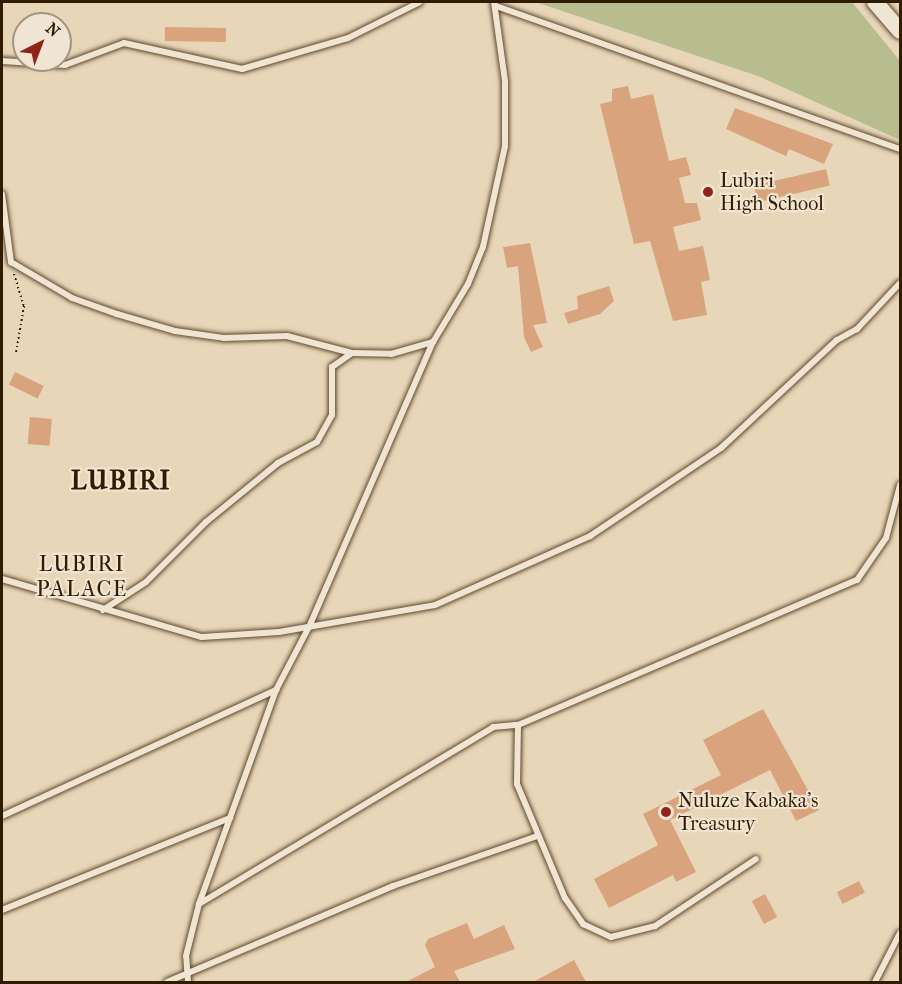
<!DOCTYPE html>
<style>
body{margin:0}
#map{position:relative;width:902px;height:984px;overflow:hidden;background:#e8d6b9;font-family:"IM FELL French Canon",serif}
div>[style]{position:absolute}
.green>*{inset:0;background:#b7bd8e}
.building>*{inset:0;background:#d9a47d;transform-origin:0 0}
.path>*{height:2px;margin-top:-1px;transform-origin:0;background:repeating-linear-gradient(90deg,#301c00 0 1.5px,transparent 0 4.5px)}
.roads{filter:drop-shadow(0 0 2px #5e4a2e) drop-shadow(0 0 2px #5e4a2e)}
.service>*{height:6px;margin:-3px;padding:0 3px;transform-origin:3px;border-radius:3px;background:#f0e4d2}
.secondary>*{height:16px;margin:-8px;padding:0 8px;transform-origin:8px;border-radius:8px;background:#f0e4d2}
.dots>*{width:16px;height:16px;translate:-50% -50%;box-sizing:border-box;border:3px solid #f0e4d2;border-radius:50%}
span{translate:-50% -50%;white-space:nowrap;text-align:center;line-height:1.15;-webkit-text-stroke:4.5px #f0e4d2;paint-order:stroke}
.poi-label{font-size:20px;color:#301c00}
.left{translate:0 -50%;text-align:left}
.quarter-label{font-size:22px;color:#301c00;letter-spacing:1.5px}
.district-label{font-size:26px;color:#301c00;font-weight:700;letter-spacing:1.5px}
.frame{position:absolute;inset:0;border:3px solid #301c00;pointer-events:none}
.north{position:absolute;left:12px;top:12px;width:60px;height:60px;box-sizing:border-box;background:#f0e4d2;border:2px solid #a3947e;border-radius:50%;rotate:42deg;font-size:16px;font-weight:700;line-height:24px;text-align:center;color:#301c00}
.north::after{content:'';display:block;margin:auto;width:21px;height:27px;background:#8f2418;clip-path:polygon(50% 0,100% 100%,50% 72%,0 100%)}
</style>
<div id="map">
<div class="green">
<i style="clip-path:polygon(535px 2px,852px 2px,900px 61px,900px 140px,758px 76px)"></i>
</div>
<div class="building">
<i style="left:165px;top:27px;width:61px;height:14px;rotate:1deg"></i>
<i style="clip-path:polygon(628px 86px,631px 99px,653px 94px,669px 161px,686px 157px,691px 175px,679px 178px,685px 203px,697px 203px,701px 220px,673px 227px,679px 251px,703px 246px,710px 280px,701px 282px,707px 315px,673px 321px,650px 241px,634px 244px,600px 104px,612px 101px,612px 89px)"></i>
<i style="clip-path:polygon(735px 108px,833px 144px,824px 164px,789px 149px,786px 156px,726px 129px)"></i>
<i style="left:826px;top:169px;width:17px;height:74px;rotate:77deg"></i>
<i style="clip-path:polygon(530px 243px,547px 323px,533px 325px,543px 347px,531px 352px,524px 337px,518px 266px,507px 268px,503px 247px)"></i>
<i style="clip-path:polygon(609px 286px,614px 301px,600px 314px,568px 324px,564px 313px,578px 309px,577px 296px)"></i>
<i style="left:15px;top:372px;width:32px;height:14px;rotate:26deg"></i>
<i style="left:30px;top:417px;width:22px;height:27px;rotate:5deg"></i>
<i style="clip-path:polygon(763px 709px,819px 810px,796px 821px,770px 770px,670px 820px,696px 872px,676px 882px,673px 875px,609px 908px,594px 879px,658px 845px,643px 814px,721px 775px,703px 740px)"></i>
<i style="left:859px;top:881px;width:13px;height:25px;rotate:63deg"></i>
<i style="left:765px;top:894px;width:26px;height:15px;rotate:62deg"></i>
<i style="clip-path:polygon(467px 923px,474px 939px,504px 925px,515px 949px,454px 971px,460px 982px,406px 982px,435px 967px,425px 945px,428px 939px)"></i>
<i style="clip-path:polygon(574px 960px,586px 982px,533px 982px)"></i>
</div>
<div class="path">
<i style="left:14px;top:274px;width:34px;rotate:73deg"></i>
<i style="left:24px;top:306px;width:48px;rotate:99.7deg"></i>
</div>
<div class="roads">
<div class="service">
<i style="left:496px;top:6px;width:429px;rotate:19.5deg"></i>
<i style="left:2px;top:61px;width:63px;rotate:3.6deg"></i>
<i style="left:65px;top:65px;width:63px;rotate:-20.4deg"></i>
<i style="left:124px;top:43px;width:121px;rotate:12.4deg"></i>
<i style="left:242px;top:69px;width:110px;rotate:-16.3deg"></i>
<i style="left:348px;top:38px;width:80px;rotate:-26.6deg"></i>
<i style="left:2px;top:194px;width:69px;rotate:82.5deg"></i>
<i style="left:11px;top:262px;width:71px;rotate:30.5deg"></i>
<i style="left:72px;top:298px;width:48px;rotate:19.6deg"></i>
<i style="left:117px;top:314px;width:60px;rotate:16.3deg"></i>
<i style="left:175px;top:331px;width:49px;rotate:8.1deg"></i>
<i style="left:224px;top:338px;width:63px;rotate:-1.8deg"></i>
<i style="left:287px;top:336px;width:67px;rotate:14.7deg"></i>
<i style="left:352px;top:353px;width:39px;rotate:1deg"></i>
<i style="left:391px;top:354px;width:44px;rotate:-15.9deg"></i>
<i style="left:2px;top:579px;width:208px;rotate:16.2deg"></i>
<i style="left:202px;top:637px;width:77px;rotate:-3.7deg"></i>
<i style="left:279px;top:632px;width:158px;rotate:-9.8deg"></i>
<i style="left:435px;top:605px;width:170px;rotate:-24deg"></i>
<i style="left:590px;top:536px;width:158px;rotate:-33.9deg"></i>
<i style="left:721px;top:448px;width:158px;rotate:-43deg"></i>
<i style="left:837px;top:340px;width:23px;rotate:-29deg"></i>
<i style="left:857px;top:329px;width:63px;rotate:-46.9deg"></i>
<i style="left:103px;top:610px;width:51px;rotate:-33.1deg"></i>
<i style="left:146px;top:582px;width:85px;rotate:-45deg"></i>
<i style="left:206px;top:522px;width:93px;rotate:-39.3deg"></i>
<i style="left:278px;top:463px;width:44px;rotate:-28.3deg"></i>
<i style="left:317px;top:442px;width:31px;rotate:-61deg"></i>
<i style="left:332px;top:415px;width:48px;rotate:-90deg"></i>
<i style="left:332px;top:367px;width:24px;rotate:-35deg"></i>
<i style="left:518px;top:725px;width:59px;rotate:91deg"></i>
<i style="left:517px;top:784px;width:124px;rotate:67.2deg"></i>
<i style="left:565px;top:898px;width:32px;rotate:55deg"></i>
<i style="left:583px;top:924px;width:31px;rotate:25deg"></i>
<i style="left:611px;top:937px;width:45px;rotate:-14deg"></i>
<i style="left:655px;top:926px;width:121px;rotate:-33.6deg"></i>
<i style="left:2px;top:816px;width:302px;rotate:-24.7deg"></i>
<i style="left:199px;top:904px;width:343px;rotate:-31deg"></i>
<i style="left:493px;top:727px;width:25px;rotate:-5deg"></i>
<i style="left:518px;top:725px;width:369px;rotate:-23.2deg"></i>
<i style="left:857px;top:580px;width:51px;rotate:-55.4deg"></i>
<i style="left:886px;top:538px;width:55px;rotate:-75.2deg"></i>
<i style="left:2px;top:910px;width:246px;rotate:-22deg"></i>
<i style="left:167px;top:982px;width:246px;rotate:-23deg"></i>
<i style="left:393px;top:886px;width:152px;rotate:-19.1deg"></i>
<i style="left:188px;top:982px;width:26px;rotate:-94deg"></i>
<i style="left:186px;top:956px;width:54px;rotate:-76deg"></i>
<i style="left:199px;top:904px;width:227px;rotate:-70.2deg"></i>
<i style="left:276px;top:690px;width:71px;rotate:-62.4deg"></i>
<i style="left:309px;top:627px;width:311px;rotate:-66.5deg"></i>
<i style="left:433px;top:342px;width:68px;rotate:-58.9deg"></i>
<i style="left:468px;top:284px;width:40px;rotate:-68deg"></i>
<i style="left:483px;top:247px;width:103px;rotate:-77.7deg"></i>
<i style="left:505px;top:146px;width:65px;rotate:-90deg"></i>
<i style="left:505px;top:81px;width:80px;rotate:-97.9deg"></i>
<i style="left:875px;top:982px;width:55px;rotate:-63deg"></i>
</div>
<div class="secondary">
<i style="left:875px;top:2px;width:38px;rotate:49deg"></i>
</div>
</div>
<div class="dots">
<i style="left:708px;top:192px;background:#8f2418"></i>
<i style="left:666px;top:812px;background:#8f2418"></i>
</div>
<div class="poi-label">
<span class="left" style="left:720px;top:192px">Lubiri<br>High School</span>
<span class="left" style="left:678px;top:812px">Nuluze Kabaka's<br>Treasury</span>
</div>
<div class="quarter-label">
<span style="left:82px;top:577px">LUBIRI<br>PALACE</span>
</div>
<div class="district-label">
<span style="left:121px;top:481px">LUBIRI</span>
</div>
<div class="frame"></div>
<div class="north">N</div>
</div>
